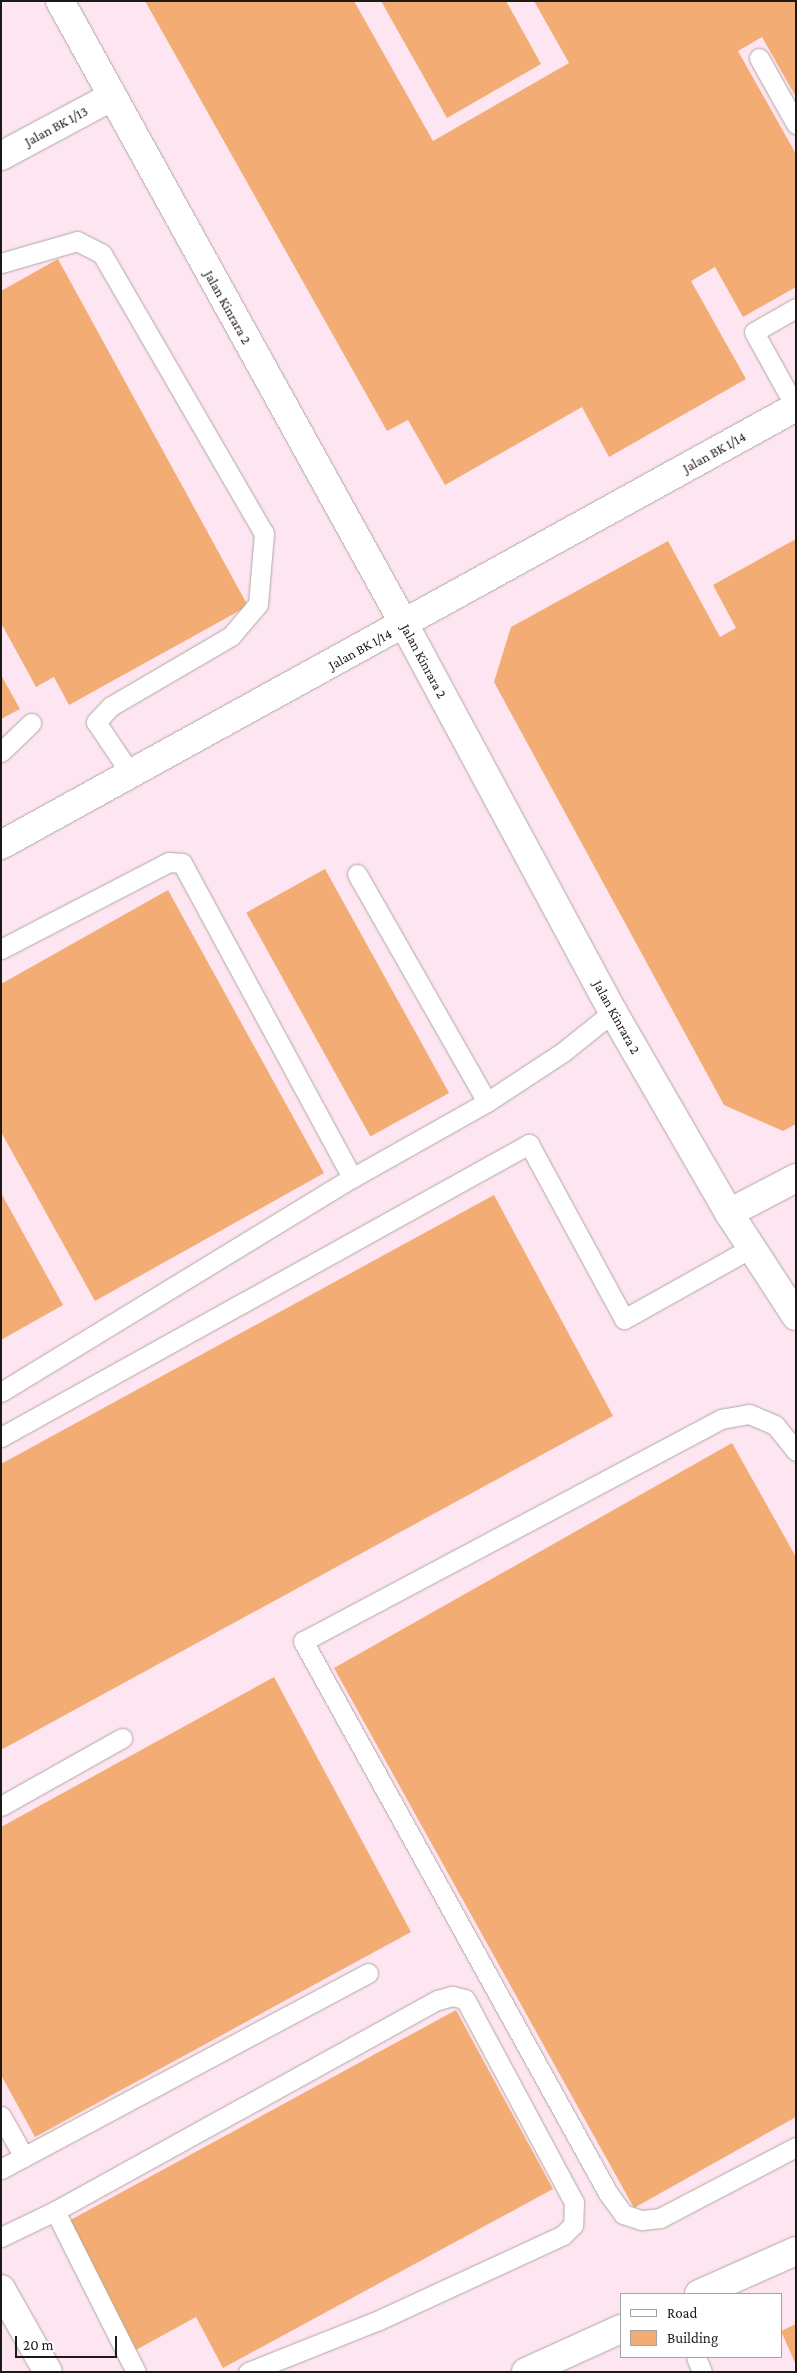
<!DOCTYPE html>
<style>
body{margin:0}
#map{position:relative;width:797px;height:2373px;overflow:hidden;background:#fdf6eb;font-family:"Crimson Pro",serif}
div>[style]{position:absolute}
.industrial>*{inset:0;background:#fde5f1}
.building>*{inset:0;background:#f3ad74;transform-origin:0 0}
.roads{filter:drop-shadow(0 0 1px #b0a89f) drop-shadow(0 0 1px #b0a89f)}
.lane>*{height:19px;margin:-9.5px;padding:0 9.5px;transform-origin:9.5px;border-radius:9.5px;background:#fff}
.street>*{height:28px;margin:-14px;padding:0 14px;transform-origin:14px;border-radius:14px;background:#fff}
span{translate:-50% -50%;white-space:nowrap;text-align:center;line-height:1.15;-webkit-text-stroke:4px #fff;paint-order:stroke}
.street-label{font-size:14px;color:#1c1a16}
.frame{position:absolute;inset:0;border:2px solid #1c1a16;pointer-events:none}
.legend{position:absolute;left:620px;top:2293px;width:162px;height:65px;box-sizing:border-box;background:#fff;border:1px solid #a4a3a2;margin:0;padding:6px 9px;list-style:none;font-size:15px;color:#1c1a16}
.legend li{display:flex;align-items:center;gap:10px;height:25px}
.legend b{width:25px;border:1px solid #a4a3a2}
.scale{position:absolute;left:15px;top:2336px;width:102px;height:22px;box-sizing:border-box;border:2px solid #1c1a16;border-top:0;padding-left:6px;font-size:15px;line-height:18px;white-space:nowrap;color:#1c1a16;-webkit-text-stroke:4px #fff;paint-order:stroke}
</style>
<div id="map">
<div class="industrial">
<i style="clip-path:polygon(evenodd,1px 1px,796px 1px,796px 2372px,6px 2372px,1px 2364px,1px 1px,621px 2294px,781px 2294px,781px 2357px,621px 2357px,621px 2294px)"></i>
</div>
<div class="building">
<i style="clip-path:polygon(145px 1px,354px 1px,433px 141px,569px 63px,534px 1px,796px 1px,796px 97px,762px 37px,738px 51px,796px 154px,796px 287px,743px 317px,715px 267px,691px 281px,746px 379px,609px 457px,582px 407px,445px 485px,408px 420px,387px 431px)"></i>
<i style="clip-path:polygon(381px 1px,506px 1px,541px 64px,447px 118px)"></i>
<i style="clip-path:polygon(58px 259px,248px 606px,69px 705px,54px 677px,36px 687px,1px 623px,1px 291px)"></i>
<i style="clip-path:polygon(796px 539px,796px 1124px,783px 1131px,724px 1105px,494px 682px,511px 627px,668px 541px,720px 637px,736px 628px,713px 585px)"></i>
<i style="clip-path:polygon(1px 675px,20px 709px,1px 719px)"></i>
<i style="left:325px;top:869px;width:256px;height:90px;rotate:61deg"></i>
<i style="clip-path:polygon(168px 890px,324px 1173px,95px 1301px,1px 1132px,1px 984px)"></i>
<i style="clip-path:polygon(1px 1193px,63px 1305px,1px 1340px)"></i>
<i style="clip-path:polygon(494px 1195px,613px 1416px,1px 1750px,1px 1464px)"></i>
<i style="clip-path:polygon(732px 1443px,796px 1557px,796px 2117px,634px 2208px,334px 1668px)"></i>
<i style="clip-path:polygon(274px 1677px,411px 1932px,35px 2137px,1px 2075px,1px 1827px)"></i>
<i style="clip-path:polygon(456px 2010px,553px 2189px,223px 2368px,196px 2317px,134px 2351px,65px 2223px)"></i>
<i style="clip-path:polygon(796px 2324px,796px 2365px,781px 2331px)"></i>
</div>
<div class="roads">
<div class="lane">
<i style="left:759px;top:58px;width:76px;rotate:60.7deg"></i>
<i style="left:1px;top:263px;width:79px;rotate:-16.1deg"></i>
<i style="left:77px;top:241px;width:28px;rotate:27deg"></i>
<i style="left:102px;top:254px;width:323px;rotate:59.9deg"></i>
<i style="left:264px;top:533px;width:71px;rotate:94.8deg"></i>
<i style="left:258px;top:604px;width:42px;rotate:130.2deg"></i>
<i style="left:231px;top:636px;width:139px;rotate:149.7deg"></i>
<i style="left:111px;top:706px;width:22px;rotate:133deg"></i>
<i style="left:96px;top:722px;width:63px;rotate:56.1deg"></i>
<i style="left:796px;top:308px;width:48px;rotate:150.3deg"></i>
<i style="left:754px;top:332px;width:87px;rotate:61.1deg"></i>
<i style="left:1px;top:752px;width:42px;rotate:-44deg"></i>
<i style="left:357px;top:874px;width:262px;rotate:60.3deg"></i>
<i style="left:1px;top:949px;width:189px;rotate:-27.4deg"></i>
<i style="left:169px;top:862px;width:13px;rotate:4deg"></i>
<i style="left:182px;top:863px;width:358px;rotate:61.6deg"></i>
<i style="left:1px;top:1392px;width:411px;rotate:-31.4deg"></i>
<i style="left:352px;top:1178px;width:155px;rotate:-29.4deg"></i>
<i style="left:487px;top:1102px;width:91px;rotate:-33.3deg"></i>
<i style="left:563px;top:1052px;width:64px;rotate:-38.7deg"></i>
<i style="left:1px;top:1437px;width:604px;rotate:-29.03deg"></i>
<i style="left:529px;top:1144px;width:199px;rotate:61.5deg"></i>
<i style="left:624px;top:1319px;width:145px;rotate:-29.2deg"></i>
<i style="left:796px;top:1451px;width:33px;rotate:-129deg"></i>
<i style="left:775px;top:1425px;width:28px;rotate:-157deg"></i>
<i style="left:749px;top:1414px;width:28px;rotate:170deg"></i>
<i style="left:721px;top:1419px;width:473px;rotate:152deg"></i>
<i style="left:303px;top:1641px;width:631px;rotate:61.08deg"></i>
<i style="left:608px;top:2193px;width:26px;rotate:54deg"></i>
<i style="left:623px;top:2214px;width:20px;rotate:18deg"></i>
<i style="left:642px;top:2220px;width:18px;rotate:-6deg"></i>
<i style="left:660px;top:2218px;width:153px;rotate:-27.6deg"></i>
<i style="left:1px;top:1806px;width:139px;rotate:-29.3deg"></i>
<i style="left:1px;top:2116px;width:47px;rotate:60.7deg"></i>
<i style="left:1px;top:2169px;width:416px;rotate:-28.1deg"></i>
<i style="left:55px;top:2211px;width:437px;rotate:-28.9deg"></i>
<i style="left:438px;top:2000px;width:15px;rotate:-16deg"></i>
<i style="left:452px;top:1996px;width:13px;rotate:13deg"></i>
<i style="left:465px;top:1999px;width:230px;rotate:61.8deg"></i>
<i style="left:574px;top:2202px;width:23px;rotate:92deg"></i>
<i style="left:573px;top:2225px;width:14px;rotate:135deg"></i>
<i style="left:563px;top:2235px;width:203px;rotate:155.2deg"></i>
<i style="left:379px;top:2320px;width:141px;rotate:158.3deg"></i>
<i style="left:1px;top:2237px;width:60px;rotate:-25.7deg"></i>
<i style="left:55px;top:2211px;width:180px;rotate:63.3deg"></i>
<i style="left:696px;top:2357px;width:16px;rotate:68deg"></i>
</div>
<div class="street">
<i style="left:60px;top:1px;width:712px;rotate:61.09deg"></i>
<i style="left:404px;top:624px;width:441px;rotate:61.7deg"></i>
<i style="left:613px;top:1012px;width:232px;rotate:60deg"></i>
<i style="left:729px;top:1213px;width:123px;rotate:57deg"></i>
<i style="left:1px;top:156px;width:125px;rotate:-28.2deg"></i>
<i style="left:1px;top:845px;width:908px;rotate:-28.85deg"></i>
<i style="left:729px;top:1213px;width:76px;rotate:-27.6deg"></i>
<i style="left:1px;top:2289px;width:95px;rotate:60.5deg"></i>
<i style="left:699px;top:2294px;width:106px;rotate:-23.9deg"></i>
<i style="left:526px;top:2372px;width:104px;rotate:-24.4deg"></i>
</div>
</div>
<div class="street-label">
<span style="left:56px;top:126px;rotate:-28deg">Jalan BK 1/13</span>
<span style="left:228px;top:307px;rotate:61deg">Jalan Kinrara 2</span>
<span style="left:714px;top:452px;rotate:-29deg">Jalan BK 1/14</span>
<span style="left:360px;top:649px;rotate:-29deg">Jalan BK 1/14</span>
<span style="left:424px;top:661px;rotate:62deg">Jalan Kinrara 2</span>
<span style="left:617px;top:1017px;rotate:61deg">Jalan Kinrara 2</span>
</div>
<div class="frame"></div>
<ul class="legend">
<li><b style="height:6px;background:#fff"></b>Road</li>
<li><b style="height:14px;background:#f3ad74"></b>Building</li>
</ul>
<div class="scale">20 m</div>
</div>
